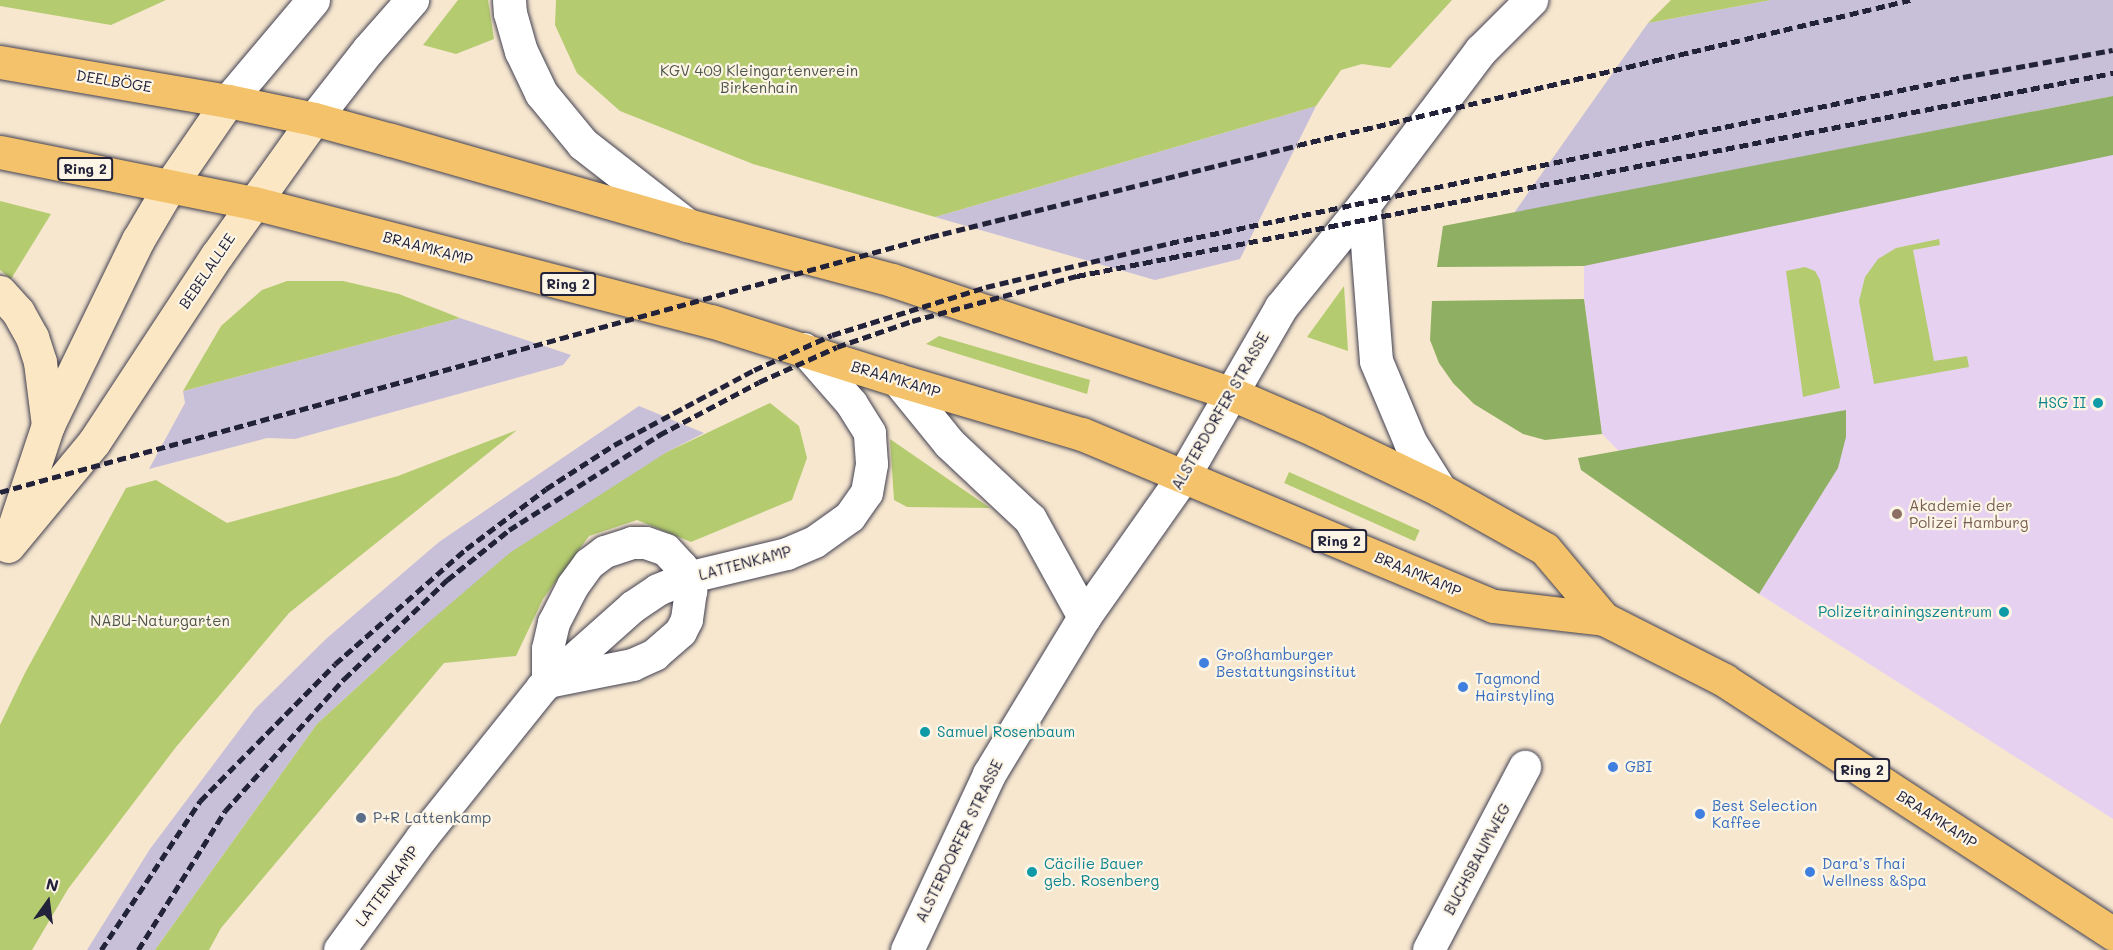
<!DOCTYPE html>
<meta charset="utf-8">
<style>
body{margin:0}
#map{position:relative;width:2113px;height:950px;overflow:hidden;background:#f7e7cf;font-family:Mali,sans-serif}
div>[style]{position:absolute}
.built>*{inset:0;background:#e6d2f0}
.industrial>*{inset:0;background:#c8bfd8}
.green>*{inset:0;background:#b4cb6f;transform-origin:0 0}
.forest>*{inset:0;background:#8faf62}
.roads{filter:drop-shadow(0 0 2px #424051) drop-shadow(0 0 2px #424051)}
.minor>*{height:32px;margin:-16px;padding:0 16px;transform-origin:16px;border-radius:16px;background:#fff}
.tertiary>*{height:33px;margin:-16.5px;padding:0 16.5px;transform-origin:16.5px;border-radius:16.5px;background:#fff}
.secondary>*{height:33px;margin:-16.5px;padding:0 16.5px;transform-origin:16.5px;border-radius:16.5px;background:#fbe7c3}
.primary>*{height:33px;margin:-16.5px;padding:0 16.5px;transform-origin:16.5px;border-radius:16.5px;background:#f4c26a}
.rail>*{height:4.5px;margin-top:-2.25px;transform-origin:0;background:repeating-linear-gradient(90deg,#22223b 0 9px,transparent 0 13.5px)}
.dots>*{width:16px;height:16px;translate:-50% -50%;box-sizing:border-box;border:3px solid #fcf5e5;border-radius:50%}
span{translate:-50% -50%;white-space:nowrap;text-align:center;line-height:1.15;-webkit-text-stroke:4.5px #fcf5e5;paint-order:stroke}
.shield-label span{padding:2px 4px;background:#fcf5e5;border:2px solid;border-radius:4px;-webkit-text-stroke-width:0}
.shield-label{font-size:14px;color:#22223b;font-weight:700}
.park-label{font-size:15px;color:#4e554b}
.street-label{font-size:15px;color:#22223b}
.culture-label{font-size:15px;color:#0d838f}
.right{translate:-100% -50%;text-align:right}
.left{translate:0 -50%;text-align:left}
.education-label{font-size:15px;color:#785e54}
.shop-label{font-size:15px;color:#366cbe}
.service-label{font-size:15px;color:#4e5e75}
.north{position:absolute;left:18px;top:872px;width:60px;height:60px;-webkit-text-stroke:4px #fcf5e5;paint-order:stroke;rotate:14deg;font-size:16px;font-weight:700;line-height:24px;text-align:center;color:#22223b}
.north::after{content:'';display:block;margin:auto;width:21px;height:27px;background:#22223b;clip-path:polygon(50% 0,100% 100%,50% 72%,0 100%)}
</style>
<div id="map">
<div class="built">
<i style="clip-path:polygon(2113px 96px,2113px 819px,1759px 594px,1602px 434px,1584px 299px,1584px 266px)"></i>
</div>
<div class="industrial">
<i style="clip-path:polygon(1771px 0,2113px 0,2113px 96px,1514px 213px,1648px 23px)"></i>
<i style="clip-path:polygon(1316px 106px,1240px 259px,1155px 280px,935px 217px)"></i>
<i style="clip-path:polygon(460px 318px,571px 355px,563px 365px,295px 439px,267px 438px,149px 469px,185px 403px,183px 391px)"></i>
<i style="clip-path:polygon(639px 406px,704px 433px,667px 452px,422px 628px,317px 724px,155px 950px,87px 950px,150px 849px,255px 709px,327px 638px,439px 542px)"></i>
</div>
<div class="green">
<i style="clip-path:polygon(0 0,166px 0,111px 25px,0 6px)"></i>
<i style="clip-path:polygon(458px 0,488px 0,494px 39px,456px 54px,423px 45px)"></i>
<i style="clip-path:polygon(556px 0,1452px 0,1390px 68px,1362px 64px,1341px 70px,1316px 106px,935px 217px,753px 164px,620px 111px,577px 73px,555px 25px)"></i>
<i style="clip-path:polygon(1671px 0,1771px 0,1648px 23px)"></i>
<i style="clip-path:polygon(0 201px,51px 214px,11px 279px,0 270px)"></i>
<i style="clip-path:polygon(1939px 239px,1940px 245px,1913px 250px,1934px 361px,1967px 356px,1969px 367px,1874px 384px,1859px 301px,1865px 277px,1878px 259px,1896px 248px)"></i>
<i style="clip-path:polygon(1805px 267px,1815px 271px,1820px 280px,1840px 388px,1803px 397px,1786px 271px)"></i>
<i style="clip-path:polygon(287px 281px,343px 281px,399px 294px,460px 318px,183px 391px,221px 326px,262px 290px)"></i>
<i style="clip-path:polygon(1344px 286px,1348px 351px,1307px 337px)"></i>
<i style="clip-path:polygon(939px 336px,1090px 380px,1087px 394px,926px 344px)"></i>
<i style="clip-path:polygon(770px 403px,799px 426px,807px 458px,792px 500px,691px 542px,637px 520px,589px 536px,543px 599px,516px 656px,444px 663px,221px 928px,209px 950px,155px 950px,317px 724px,422px 628px,511px 552px,667px 452px)"></i>
<i style="clip-path:polygon(517px 430px,289px 613px,176px 747px,68px 889px,32px 950px,0 950px,0 725px,25px 673px,126px 488px,156px 480px,227px 523px,398px 476px)"></i>
<i style="clip-path:polygon(890px 439px,990px 508px,907px 507px,894px 500px)"></i>
<i style="left:1289px;top:472px;width:143px;height:12px;rotate:24deg"></i>
</div>
<div class="forest">
<i style="clip-path:polygon(2113px 96px,2113px 155px,1584px 266px,1437px 267px,1443px 226px)"></i>
<i style="clip-path:polygon(1584px 299px,1602px 434px,1545px 440px,1523px 434px,1474px 404px,1453px 383px,1439px 363px,1430px 340px,1432px 301px)"></i>
<i style="clip-path:polygon(1846px 410px,1846px 437px,1838px 468px,1759px 594px,1581px 470px,1578px 458px)"></i>
</div>
<div class="roads">
<div class="minor">
<i style="left:632px;top:543px;width:14px"></i>
<i style="left:646px;top:543px;width:21px;rotate:19deg"></i>
<i style="left:666px;top:550px;width:23px;rotate:47deg"></i>
<i style="left:682px;top:567px;width:26px;rotate:69deg"></i>
<i style="left:691px;top:591px;width:29px;rotate:98deg"></i>
<i style="left:687px;top:620px;width:13px;rotate:117deg"></i>
<i style="left:681px;top:632px;width:35px;rotate:139deg"></i>
<i style="left:655px;top:655px;width:24px;rotate:156deg"></i>
<i style="left:633px;top:665px;width:87px;rotate:168.7deg"></i>
<i style="left:548px;top:682px;width:33px;rotate:-90deg"></i>
<i style="left:548px;top:649px;width:27px;rotate:-77deg"></i>
<i style="left:554px;top:623px;width:42px;rotate:-62.8deg"></i>
<i style="left:573px;top:586px;width:27px;rotate:-54deg"></i>
<i style="left:589px;top:564px;width:20px;rotate:-37deg"></i>
<i style="left:605px;top:552px;width:28px;rotate:-18deg"></i>
<i style="left:340px;top:950px;width:139px;rotate:-53.8deg"></i>
<i style="left:422px;top:838px;width:192px;rotate:-51.3deg"></i>
<i style="left:542px;top:688px;width:122px;rotate:-41.7deg"></i>
<i style="left:633px;top:607px;width:30px;rotate:-34deg"></i>
<i style="left:658px;top:590px;width:31px;rotate:-22deg"></i>
<i style="left:687px;top:578px;width:103px;rotate:-13.5deg"></i>
<i style="left:787px;top:554px;width:30px;rotate:-23deg"></i>
<i style="left:815px;top:542px;width:43px;rotate:-35.5deg"></i>
<i style="left:850px;top:517px;width:29px;rotate:-55deg"></i>
<i style="left:867px;top:493px;width:29px;rotate:-80deg"></i>
<i style="left:872px;top:464px;width:31px;rotate:-94deg"></i>
<i style="left:870px;top:433px;width:34px;rotate:-122deg"></i>
<i style="left:852px;top:404px;width:73px;rotate:-131.1deg"></i>
<i style="left:1429px;top:950px;width:207px;rotate:-62.3deg"></i>
</div>
<div class="tertiary">
<i style="left:509px;top:0;width:13px;rotate:86deg"></i>
<i style="left:510px;top:13px;width:40px;rotate:74deg"></i>
<i style="left:521px;top:51px;width:47px;rotate:64.5deg"></i>
<i style="left:541px;top:93px;width:66px;rotate:50.5deg"></i>
<i style="left:583px;top:144px;width:132px;rotate:37.9deg"></i>
<i style="left:228px;top:101px;width:132px;rotate:-49.9deg"></i>
<i style="left:314px;top:119px;width:88px;rotate:-52deg"></i>
<i style="left:368px;top:50px;width:67px;rotate:-48.7deg"></i>
<i style="left:1364px;top:205px;width:156px;rotate:85.6deg"></i>
<i style="left:1376px;top:361px;width:88px;rotate:67.2deg"></i>
<i style="left:1410px;top:442px;width:57px;rotate:58deg"></i>
<i style="left:898px;top:380px;width:81px;rotate:51deg"></i>
<i style="left:949px;top:443px;width:111px;rotate:43.2deg"></i>
<i style="left:1030px;top:519px;width:112px;rotate:61.1deg"></i>
<i style="left:907px;top:950px;width:194px;rotate:-65deg"></i>
<i style="left:989px;top:774px;width:184px;rotate:-58.8deg"></i>
<i style="left:1084px;top:617px;width:174px;rotate:-54.8deg"></i>
<i style="left:1184px;top:475px;width:194px;rotate:-60deg"></i>
<i style="left:1281px;top:307px;width:132px;rotate:-50.9deg"></i>
<i style="left:1364px;top:205px;width:194px;rotate:-53deg"></i>
<i style="left:1481px;top:50px;width:71px;rotate:-45deg"></i>
</div>
<div class="secondary">
<i style="left:0;top:292px;width:27px;rotate:48deg"></i>
<i style="left:18px;top:312px;width:29px;rotate:61deg"></i>
<i style="left:32px;top:337px;width:26px;rotate:72deg"></i>
<i style="left:40px;top:362px;width:64px;rotate:82.8deg"></i>
<i style="left:14px;top:527px;width:108px;rotate:-71.6deg"></i>
<i style="left:48px;top:425px;width:206px;rotate:-64.1deg"></i>
<i style="left:138px;top:240px;width:65px;rotate:-59.5deg"></i>
<i style="left:171px;top:184px;width:101px;rotate:-55.5deg"></i>
<i style="left:8px;top:546px;width:135px;rotate:-50.4deg"></i>
<i style="left:94px;top:442px;width:224px;rotate:-56.7deg"></i>
<i style="left:217px;top:255px;width:167px;rotate:-54.5deg"></i>
</div>
<div class="primary">
<i style="left:0;top:62px;width:231px;rotate:9.7deg"></i>
<i style="left:228px;top:101px;width:88px;rotate:11.8deg"></i>
<i style="left:314px;top:119px;width:80px;rotate:15.3deg"></i>
<i style="left:391px;top:140px;width:308px;rotate:16deg"></i>
<i style="left:687px;top:225px;width:212px;rotate:15deg"></i>
<i style="left:892px;top:280px;width:359px;rotate:18.5deg"></i>
<i style="left:1232px;top:394px;width:90px;rotate:23.4deg"></i>
<i style="left:1315px;top:430px;width:139px;rotate:25.6deg"></i>
<i style="left:1440px;top:490px;width:120px;rotate:29.3deg"></i>
<i style="left:1545px;top:549px;width:92px;rotate:49.9deg"></i>
<i style="left:0;top:152px;width:259px;rotate:11.4deg"></i>
<i style="left:254px;top:203px;width:472px;rotate:14.5deg"></i>
<i style="left:711px;top:321px;width:196px;rotate:17.5deg"></i>
<i style="left:898px;top:380px;width:192px;rotate:16.4deg"></i>
<i style="left:1082px;top:434px;width:446px;rotate:22.7deg"></i>
<i style="left:1494px;top:606px;width:111px;rotate:6.7deg"></i>
<i style="left:1604px;top:619px;width:135px;rotate:26.9deg"></i>
<i style="left:1724px;top:680px;width:465px;rotate:33.1deg"></i>
</div>
</div>
<div class="rail">
<i style="left:0;top:492px;width:964px;rotate:-15.33deg"></i>
<i style="left:930px;top:237px;width:379px;rotate:-14deg"></i>
<i style="left:1298px;top:145px;width:629px;rotate:-13.33deg"></i>
<i style="left:101px;top:950px;width:179px;rotate:-56.4deg"></i>
<i style="left:200px;top:801px;width:192px;rotate:-45.4deg"></i>
<i style="left:335px;top:664px;width:174px;rotate:-41.3deg"></i>
<i style="left:466px;top:549px;width:100px;rotate:-36.9deg"></i>
<i style="left:546px;top:489px;width:81px;rotate:-32.9deg"></i>
<i style="left:614px;top:445px;width:159px;rotate:-28.2deg"></i>
<i style="left:754px;top:370px;width:85px;rotate:-24.2deg"></i>
<i style="left:832px;top:335px;width:161px;rotate:-17.3deg"></i>
<i style="left:986px;top:287px;width:189px;rotate:-13.4deg"></i>
<i style="left:1170px;top:243px;width:810px;rotate:-11.82deg"></i>
<i style="left:1963px;top:77px;width:152px;rotate:-10.2deg"></i>
<i style="left:138px;top:950px;width:164px;rotate:-58deg"></i>
<i style="left:225px;top:811px;width:178px;rotate:-48deg"></i>
<i style="left:344px;top:679px;width:143px;rotate:-43.9deg"></i>
<i style="left:447px;top:580px;width:80px;rotate:-38.9deg"></i>
<i style="left:509px;top:530px;width:178px;rotate:-32.3deg"></i>
<i style="left:659px;top:435px;width:113px;rotate:-27.9deg"></i>
<i style="left:759px;top:382px;width:85px;rotate:-24.2deg"></i>
<i style="left:837px;top:347px;width:79px;rotate:-19.1deg"></i>
<i style="left:912px;top:321px;width:171px;rotate:-15.3deg"></i>
<i style="left:1077px;top:276px;width:1056px;rotate:-11.09deg"></i>
</div>
<div class="dots">
<i style="left:2098px;top:403px;background:#0f9aa8"></i>
<i style="left:1897px;top:514px;background:#8d6e63"></i>
<i style="left:2004px;top:612px;background:#0f9aa8"></i>
<i style="left:1204px;top:663px;background:#3f7fe0"></i>
<i style="left:1463px;top:687px;background:#3f7fe0"></i>
<i style="left:925px;top:732px;background:#0f9aa8"></i>
<i style="left:1613px;top:767px;background:#3f7fe0"></i>
<i style="left:1700px;top:814px;background:#3f7fe0"></i>
<i style="left:361px;top:818px;background:#5c6f8a"></i>
<i style="left:1032px;top:872px;background:#0f9aa8"></i>
<i style="left:1810px;top:872px;background:#3f7fe0"></i>
</div>
<div class="shield-label">
<span style="left:85px;top:169px">Ring 2</span>
<span style="left:568px;top:284px">Ring 2</span>
<span style="left:1339px;top:541px">Ring 2</span>
<span style="left:1862px;top:770px">Ring 2</span>
</div>
<div class="park-label">
<span style="left:759px;top:79px">KGV 409 Kleingartenverein<br>Birkenhain</span>
<span style="left:160px;top:621px">NABU-Naturgarten</span>
</div>
<div class="street-label">
<span style="left:114px;top:81px;rotate:9deg">DEELBÖGE</span>
<span style="left:428px;top:248px;rotate:15deg">BRAAMKAMP</span>
<span style="left:207px;top:271px;rotate:-56deg">BEBELALLEE</span>
<span style="left:896px;top:379px;rotate:17deg">BRAAMKAMP</span>
<span style="left:1220px;top:411px;rotate:-60deg">ALSTERDORFER STRASSE</span>
<span style="left:745px;top:563px;rotate:-15deg">LATTENKAMP</span>
<span style="left:1418px;top:574px;rotate:23deg">BRAAMKAMP</span>
<span style="left:1937px;top:819px;rotate:33deg">BRAAMKAMP</span>
<span style="left:959px;top:841px;rotate:-64deg">ALSTERDORFER STRASSE</span>
<span style="left:1477px;top:859px;rotate:-62deg">BUCHSBAUMWEG</span>
<span style="left:387px;top:886px;rotate:-54deg">LATTENKAMP</span>
</div>
<div class="culture-label">
<span class="right" style="left:2086px;top:403px">HSG II</span>
<span class="right" style="left:1992px;top:612px">Polizeitrainingszentrum</span>
<span class="left" style="left:937px;top:732px">Samuel Rosenbaum</span>
<span class="left" style="left:1044px;top:872px">Cäcilie Bauer<br>geb. Rosenberg</span>
</div>
<div class="education-label">
<span class="left" style="left:1909px;top:514px">Akademie der<br>Polizei Hamburg</span>
</div>
<div class="shop-label">
<span class="left" style="left:1216px;top:663px">Großhamburger<br>Bestattungsinstitut</span>
<span class="left" style="left:1475px;top:687px">Tagmond<br>Hairstyling</span>
<span class="left" style="left:1625px;top:767px">GBI</span>
<span class="left" style="left:1712px;top:814px">Best Selection<br>Kaffee</span>
<span class="left" style="left:1822px;top:872px">Dara’s Thai<br>Wellness &amp;Spa</span>
</div>
<div class="service-label">
<span class="left" style="left:373px;top:818px">P+R Lattenkamp</span>
</div>
<div class="north">N</div>
</div>
